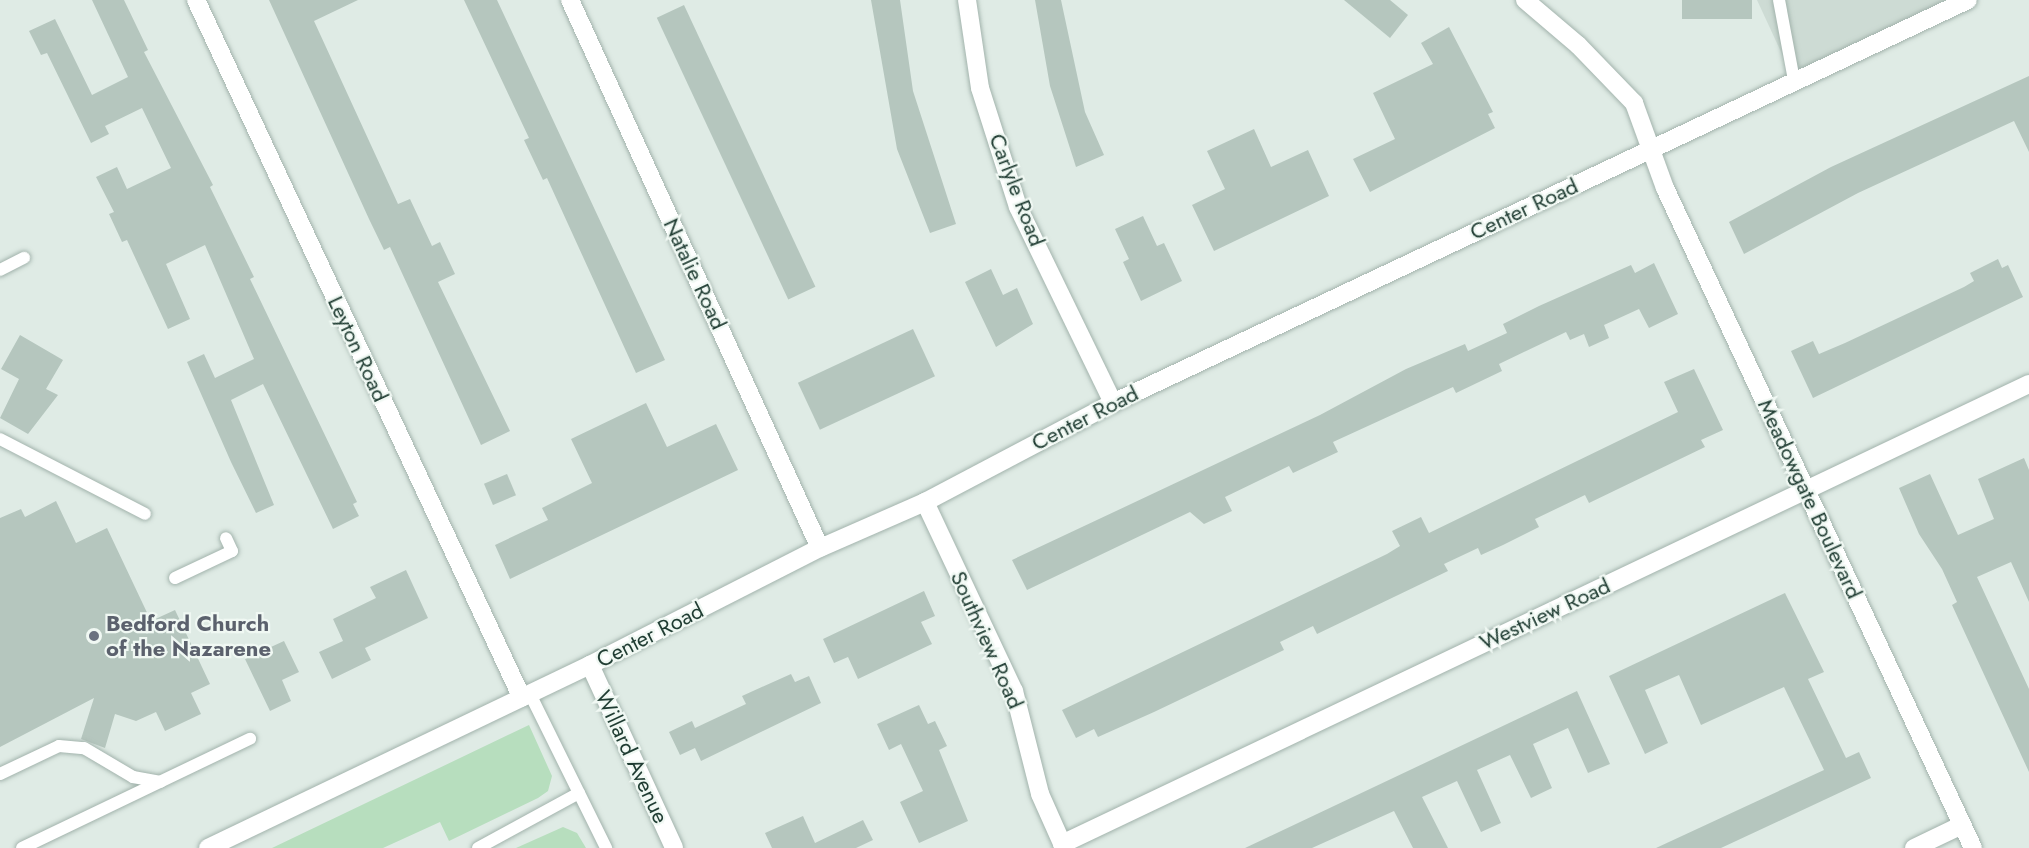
<!DOCTYPE html>
<style>
body{margin:0}
#map{position:relative;width:2029px;height:848px;overflow:hidden;background:#dfebe5;font-family:Jost,sans-serif}
div>[style]{position:absolute}
.built>*{inset:0;background:#cddbd4}
.green>*{inset:0;background:#b7debe}
.building>*{inset:0;background:#b5c6be;transform-origin:0 0}
.roads{filter:drop-shadow(0 0 2px #a2b3ac) drop-shadow(0 0 2px #a2b3ac)}
.lane>*{height:12px;margin:-6px;padding:0 6px;transform-origin:6px;border-radius:6px;background:#fff}
.street>*{height:18px;margin:-9px;padding:0 9px;transform-origin:9px;border-radius:9px;background:#fff}
.secondary>*{height:18px;margin:-9px;padding:0 9px;transform-origin:9px;border-radius:9px;background:#fff}
.dots>*{width:16px;height:16px;translate:-50% -50%;box-sizing:border-box;border:3px solid #f0f8f3;border-radius:50%}
span{translate:-50% -50%;white-space:nowrap;text-align:center;line-height:1.15;-webkit-text-stroke:4.5px #f0f8f3;paint-order:stroke}
.street-label{font-size:22px;color:#1f3c32}
.worship-label{font-size:22px;color:#5b616d;font-weight:700}
.left{translate:0 -50%;text-align:left}
</style>
<div id="map">
<div class="built">
<i style="clip-path:polygon(1757px 0,1968px 0,1794px 80px)"></i>
</div>
<div class="green">
<i style="clip-path:polygon(529px 725px,552px 776px,548px 791px,538px 798px,449px 841px,440px 822px,383px 848px,272px 848px)"></i>
<i style="clip-path:polygon(563px 827px,577px 833px,586px 848px,516px 848px)"></i>
</div>
<div class="building">
<i style="clip-path:polygon(92px 0,124px 0,148px 50px,144px 52px,213px 185px,210px 187px,254px 277px,250px 279px,357px 502px,353px 504px,359px 516px,333px 529px,263px 384px,231px 400px,274px 505px,256px 513px,231px 462px,187px 362px,204px 354px,215px 378px,254px 359px,205px 245px,166px 264px,190px 319px,168px 329px,127px 240px,122px 242px,109px 214px,114px 212px,96px 177px,117px 167px,127px 189px,171px 168px,142px 108px,105px 126px,109px 134px,91px 143px,47px 53px,41px 55px,29px 31px,55px 19px,92px 95px,128px 77px)"></i>
<i style="clip-path:polygon(269px 0,358px 0,314px 21px,398px 204px,410px 199px,432px 246px,440px 242px,455px 274px,438px 282px,510px 431px,481px 445px,390px 247px,384px 250px,369px 219px)"></i>
<i style="clip-path:polygon(464px 0,497px 0,665px 360px,636px 373px,547px 178px,543px 180px,524px 140px,529px 138px)"></i>
<i style="clip-path:polygon(871px 0,900px 0,913px 91px,956px 224px,930px 233px,897px 149px)"></i>
<i style="clip-path:polygon(1035px 0,1061px 0,1085px 112px,1104px 155px,1076px 167px,1050px 86px)"></i>
<i style="clip-path:polygon(1344px 0,1390px 0,1408px 15px,1390px 38px)"></i>
<i style="left:1682px;top:0;width:70px;height:19px"></i>
<i style="left:684px;top:5px;width:311px;height:30px;rotate:65deg"></i>
<i style="clip-path:polygon(1449px 27px,1493px 112px,1488px 114px,1495px 128px,1370px 192px,1353px 159px,1395px 139px,1373px 93px,1433px 64px,1421px 43px)"></i>
<i style="clip-path:polygon(2029px 76px,2029px 152px,2014px 121px,1858px 193px,1744px 254px,1729px 222px,1831px 167px)"></i>
<i style="clip-path:polygon(1254px 129px,1271px 167px,1308px 150px,1329px 196px,1214px 251px,1192px 205px,1225px 189px,1207px 151px)"></i>
<i style="clip-path:polygon(1143px 216px,1157px 246px,1164px 243px,1182px 281px,1141px 301px,1123px 262px,1129px 259px,1115px 229px)"></i>
<i style="clip-path:polygon(1998px 259px,2002px 268px,2008px 265px,2023px 297px,1813px 398px,1791px 351px,1813px 341px,1819px 354px,1845px 343px,1964px 287px,1974px 281px,1970px 273px)"></i>
<i style="clip-path:polygon(1654px 263px,1678px 314px,1649px 328px,1639px 309px,1604px 325px,1609px 338px,1589px 347px,1584px 334px,1570px 340px,1566px 332px,1499px 364px,1502px 371px,1456px 393px,1453px 387px,1333px 442px,1338px 452px,1293px 473px,1289px 466px,1225px 497px,1232px 511px,1204px 524px,1190px 512px,1027px 590px,1012px 560px,1320px 415px,1406px 369px,1465px 344px,1468px 351px,1507px 333px,1503px 324px,1539px 306px,1631px 265px,1635px 273px)"></i>
<i style="clip-path:polygon(991px 269px,1003px 295px,1017px 288px,1033px 324px,996px 347px,965px 282px)"></i>
<i style="left:913px;top:329px;width:52px;height:127px;rotate:65deg"></i>
<i style="clip-path:polygon(20px 335px,63px 360px,46px 389px,58px 395px,28px 434px,0 418px,19px 379px,1px 369px)"></i>
<i style="clip-path:polygon(1694px 369px,1723px 430px,1701px 440px,1705px 447px,1589px 503px,1585px 495px,1535px 519px,1539px 527px,1503px 545px,1481px 555px,1478px 548px,1444px 564px,1448px 571px,1317px 634px,1313px 626px,1280px 642px,1284px 650px,1154px 712px,1098px 737px,1094px 729px,1076px 738px,1062px 710px,1387px 554px,1400px 546px,1392px 531px,1421px 517px,1429px 533px,1678px 412px,1664px 382px)"></i>
<i style="clip-path:polygon(646px 403px,667px 447px,716px 424px,738px 470px,510px 579px,495px 545px,548px 520px,542px 508px,592px 483px,571px 439px)"></i>
<i style="clip-path:polygon(2024px 458px,2029px 470px,2029px 602px,2011px 562px,1977px 577px,2029px 689px,2029px 772px,1952px 605px,1957px 602px,1942px 569px,1919px 534px,1899px 488px,1930px 474px,1958px 535px,1994px 519px,1978px 479px)"></i>
<i style="left:507px;top:474px;width:23px;height:25px;rotate:67deg"></i>
<i style="clip-path:polygon(56px 501px,76px 543px,107px 528px,151px 621px,175px 610px,210px 684px,191px 693px,201px 714px,165px 731px,156px 712px,136px 721px,115px 714px,105px 748px,81px 739px,94px 698px,0 747px,0 518px,21px 509px,25px 517px)"></i>
<i style="clip-path:polygon(406px 570px,428px 618px,365px 648px,371px 660px,332px 679px,319px 652px,343px 641px,333px 619px,376px 598px,370px 587px)"></i>
<i style="clip-path:polygon(924px 591px,935px 616px,921px 622px,932px 644px,858px 679px,848px 657px,834px 663px,823px 639px)"></i>
<i style="clip-path:polygon(1785px 593px,1824px 672px,1808px 679px,1846px 758px,1859px 752px,1871px 778px,1721px 848px,1656px 848px,1824px 770px,1784px 687px,1701px 725px,1679px 675px,1645px 690px,1668px 743px,1645px 754px,1609px 676px)"></i>
<i style="clip-path:polygon(284px 641px,299px 672px,282px 680px,291px 701px,270px 711px,245px 659px)"></i>
<i style="clip-path:polygon(791px 674px,795px 682px,809px 676px,821px 703px,701px 761px,695px 748px,680px 755px,669px 732px,692px 721px,695px 728px,746px 704px,742px 696px)"></i>
<i style="clip-path:polygon(1577px 691px,1610px 764px,1588px 773px,1568px 728px,1533px 744px,1552px 788px,1531px 798px,1510px 755px,1477px 770px,1501px 823px,1481px 832px,1457px 781px,1422px 797px,1448px 848px,1413px 848px,1394px 811px,1312px 848px,1245px 848px)"></i>
<i style="clip-path:polygon(919px 705px,928px 724px,935px 721px,947px 746px,939px 750px,968px 821px,919px 843px,900px 802px,923px 791px,901px 744px,889px 750px,877px 724px)"></i>
<i style="clip-path:polygon(803px 816px,815px 843px,863px 820px,873px 840px,856px 848px,772px 848px,765px 833px)"></i>
</div>
<div class="roads">
<div class="lane">
<i style="left:1779px;top:0;width:81px;rotate:79.4deg"></i>
<i style="left:0;top:270px;width:27px;rotate:-27deg"></i>
<i style="left:0;top:439px;width:163px;rotate:27.3deg"></i>
<i style="left:175px;top:578px;width:63px;rotate:-25.3deg"></i>
<i style="left:232px;top:551px;width:14px;rotate:-115deg"></i>
<i style="left:530px;top:694px;width:172px;rotate:63.7deg"></i>
<i style="left:0;top:774px;width:65px;rotate:-25.4deg"></i>
<i style="left:59px;top:746px;width:25px;rotate:5deg"></i>
<i style="left:84px;top:748px;width:57px;rotate:30.6deg"></i>
<i style="left:133px;top:777px;width:28px;rotate:10deg"></i>
<i style="left:22px;top:848px;width:253px;rotate:-25.6deg"></i>
<i style="left:478px;top:848px;width:115px;rotate:-28.6deg"></i>
</div>
<div class="street">
<i style="left:196px;top:0;width:770px;rotate:64.97deg"></i>
<i style="left:570px;top:0;width:602px;rotate:65.48deg"></i>
<i style="left:967px;top:0;width:89px;rotate:81.6deg"></i>
<i style="left:980px;top:88px;width:125px;rotate:72.3deg"></i>
<i style="left:1018px;top:207px;width:218px;rotate:64.1deg"></i>
<i style="left:1525px;top:0;width:70px;rotate:40.3deg"></i>
<i style="left:1578px;top:45px;width:81px;rotate:46deg"></i>
<i style="left:1634px;top:103px;width:90px;rotate:70deg"></i>
<i style="left:1665px;top:188px;width:728px;rotate:64.98deg"></i>
<i style="left:925px;top:502px;width:209px;rotate:64.8deg"></i>
<i style="left:1014px;top:691px;width:106px;rotate:75.8deg"></i>
<i style="left:1040px;top:794px;width:59px;rotate:66deg"></i>
<i style="left:590px;top:665px;width:201px;rotate:65.3deg"></i>
<i style="left:1062px;top:844px;width:1071px;rotate:-25.44deg"></i>
<i style="left:1914px;top:848px;width:53px;rotate:-25.6deg"></i>
</div>
<div class="secondary">
<i style="left:208px;top:848px;width:424px;rotate:-25.6deg"></i>
<i style="left:590px;top:665px;width:258px;rotate:-27deg"></i>
<i style="left:820px;top:548px;width:115px;rotate:-23.7deg"></i>
<i style="left:925px;top:502px;width:212px;rotate:-27.8deg"></i>
<i style="left:1113px;top:403px;width:945px;rotate:-25.24deg"></i>
</div>
</div>
<div class="dots">
<i style="left:94px;top:636px;background:#6b7280"></i>
</div>
<div class="street-label">
<span style="left:1017px;top:190px;rotate:69deg">Carlyle Road</span>
<span style="left:1524px;top:209px;rotate:-25deg">Center Road</span>
<span style="left:695px;top:274px;rotate:65deg">Natalie Road</span>
<span style="left:358px;top:349px;rotate:65deg">Leyton Road</span>
<span style="left:1085px;top:418px;rotate:-27deg">Center Road</span>
<span style="left:1810px;top:499px;rotate:65deg">Meadowgate Boulevard</span>
<span style="left:1545px;top:614px;rotate:-25deg">Westview Road</span>
<span style="left:650px;top:635px;rotate:-27deg">Center Road</span>
<span style="left:987px;top:640px;rotate:66deg">Southview Road</span>
<span style="left:632px;top:757px;rotate:65deg">Willard Avenue</span>
</div>
<div class="worship-label">
<span class="left" style="left:106px;top:636px">Bedford Church<br>of the Nazarene</span>
</div>
</div>
